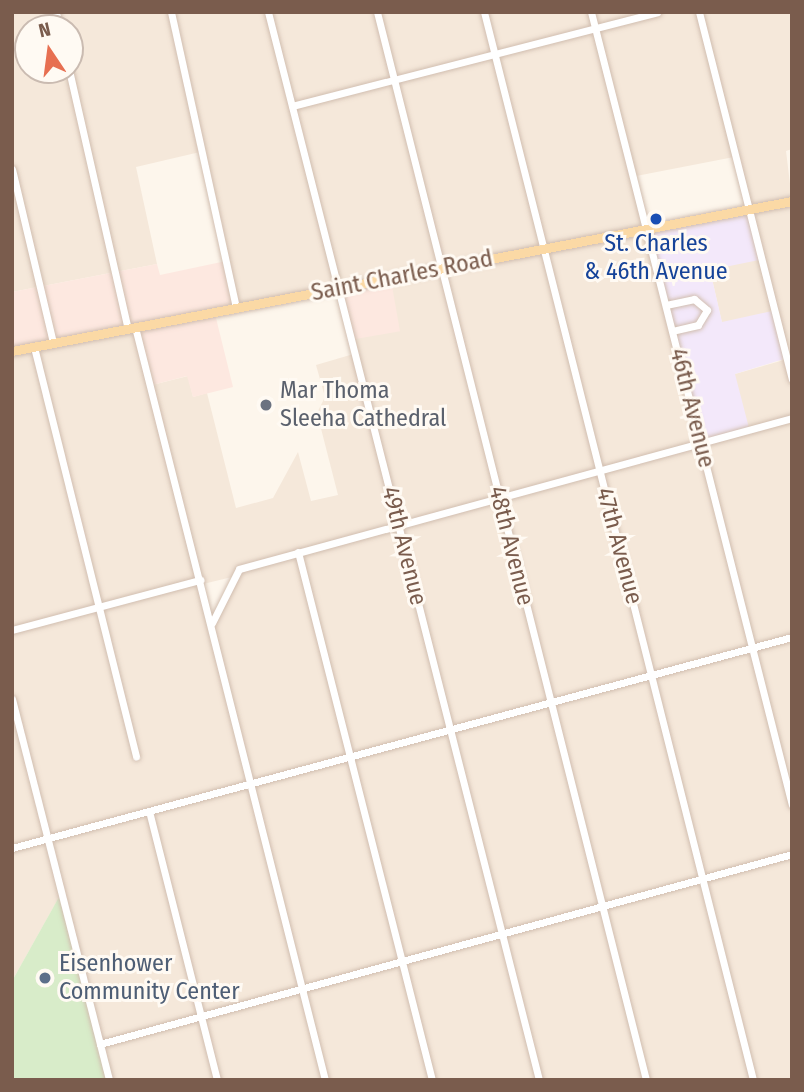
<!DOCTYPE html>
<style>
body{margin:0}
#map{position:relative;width:804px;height:1092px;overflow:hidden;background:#fdf6ec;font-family:"Fira Sans Condensed",sans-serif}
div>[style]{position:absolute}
.residential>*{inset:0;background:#f5e8da}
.commercial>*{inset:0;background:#fde8e0;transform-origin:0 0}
.education>*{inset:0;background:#f3e8fa}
.green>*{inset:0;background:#d8ecc9}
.roads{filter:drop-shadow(0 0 2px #d1beb0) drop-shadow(0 0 2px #d1beb0)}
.minor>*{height:7px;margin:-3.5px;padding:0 3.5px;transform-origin:3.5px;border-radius:3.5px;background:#fff}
.major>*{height:9px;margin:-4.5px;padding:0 4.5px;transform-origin:4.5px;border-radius:4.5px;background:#fbd9a5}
.dots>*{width:19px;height:19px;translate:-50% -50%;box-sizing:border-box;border:4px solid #fffaf3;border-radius:50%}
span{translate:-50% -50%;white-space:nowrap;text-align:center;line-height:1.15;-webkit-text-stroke:6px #fffaf3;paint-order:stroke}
.transit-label{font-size:24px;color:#164399}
.street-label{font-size:24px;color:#7a5c4d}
.worship-label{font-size:24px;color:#5b616d}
.left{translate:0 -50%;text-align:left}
.service-label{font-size:24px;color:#4e5e75}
.frame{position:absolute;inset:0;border:14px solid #7a5c4d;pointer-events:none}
.north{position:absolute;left:14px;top:14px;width:70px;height:70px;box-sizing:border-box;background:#fffaf3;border:2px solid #cabbb1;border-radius:50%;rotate:347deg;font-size:19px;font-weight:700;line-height:28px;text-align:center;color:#7a5c4d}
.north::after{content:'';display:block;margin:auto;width:24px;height:32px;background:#e76f51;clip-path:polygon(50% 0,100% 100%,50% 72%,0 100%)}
</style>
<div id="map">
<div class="residential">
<i style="clip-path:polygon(evenodd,12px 12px,266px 12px,335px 286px,236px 306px,200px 152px,136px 167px,157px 264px,12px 292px,12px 12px,28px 28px,70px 28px,70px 70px,28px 70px,28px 28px)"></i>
<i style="clip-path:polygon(270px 12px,792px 12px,792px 149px,786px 151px,792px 200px,746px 208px,734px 157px,631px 177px,643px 228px,340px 286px)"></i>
<i style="clip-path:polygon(792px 202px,792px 1080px,542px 1080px,402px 524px,237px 566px,232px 577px,203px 584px,152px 385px,188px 376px,193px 397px,207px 393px,236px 508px,273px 498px,298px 452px,311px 501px,338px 495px,317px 413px,325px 397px,316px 365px,357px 353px,354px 340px,391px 280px,645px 231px,702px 441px,735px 374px,784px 360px,722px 323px,710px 270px,747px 211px)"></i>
<i style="clip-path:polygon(134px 329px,324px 1080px,107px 1080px,62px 892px,12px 981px,12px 353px)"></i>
<i style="clip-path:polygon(399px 527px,539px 1080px,325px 1080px,213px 624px,240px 570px)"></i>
</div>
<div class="commercial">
<i style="clip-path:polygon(226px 261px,236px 306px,12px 349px,12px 292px,157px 264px,160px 275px)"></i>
<i style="left:391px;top:280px;width:52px;height:51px;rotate:80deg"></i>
<i style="clip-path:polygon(215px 314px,233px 387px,193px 397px,187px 376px,152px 385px,138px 329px)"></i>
</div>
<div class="education">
<i style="clip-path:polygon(747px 211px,759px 260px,710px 270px,722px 322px,772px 311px,784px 359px,735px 374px,749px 428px,702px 441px,649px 230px)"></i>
</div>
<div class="green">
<i style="clip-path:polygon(59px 897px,107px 1080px,12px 1080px,12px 981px)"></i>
</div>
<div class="roads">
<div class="minor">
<i style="left:56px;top:12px;width:16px;rotate:79deg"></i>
<i style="left:171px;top:12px;width:302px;rotate:77.6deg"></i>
<i style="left:268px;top:12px;width:1102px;rotate:75.76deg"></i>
<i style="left:377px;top:12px;width:1101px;rotate:75.86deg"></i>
<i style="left:484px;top:12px;width:1101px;rotate:75.86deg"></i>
<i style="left:591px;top:12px;width:818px;rotate:75.78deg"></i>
<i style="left:699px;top:12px;width:379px;rotate:75.8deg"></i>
<i style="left:69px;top:70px;width:266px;rotate:77.2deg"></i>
<i style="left:292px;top:106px;width:377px;rotate:-14.4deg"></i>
<i style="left:12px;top:169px;width:179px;rotate:76.7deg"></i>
<i style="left:666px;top:305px;width:29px;rotate:-12deg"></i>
<i style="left:694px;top:299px;width:17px;rotate:40deg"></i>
<i style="left:707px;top:310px;width:17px;rotate:121deg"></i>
<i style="left:698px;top:325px;width:26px;rotate:167deg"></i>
<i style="left:135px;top:327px;width:777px;rotate:75.84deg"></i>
<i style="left:34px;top:347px;width:422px;rotate:76deg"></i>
<i style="left:298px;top:552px;width:545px;rotate:75.76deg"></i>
<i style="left:212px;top:623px;width:60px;rotate:-63.4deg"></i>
<i style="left:239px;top:569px;width:573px;rotate:-15.27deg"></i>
<i style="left:12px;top:630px;width:195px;rotate:-14.9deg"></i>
<i style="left:12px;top:699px;width:393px;rotate:75.7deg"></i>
<i style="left:149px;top:811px;width:277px;rotate:75.8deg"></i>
<i style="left:12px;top:848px;width:808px;rotate:-15.14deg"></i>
<i style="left:100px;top:1044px;width:718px;rotate:-15.35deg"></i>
</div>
<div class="major">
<i style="left:12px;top:351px;width:794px;rotate:-10.89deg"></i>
</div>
</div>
<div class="dots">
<i style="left:656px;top:219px;background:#1a4fb4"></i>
<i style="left:266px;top:405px;background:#6b7280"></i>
<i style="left:45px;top:978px;background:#5c6f8a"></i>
</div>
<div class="transit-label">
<span style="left:656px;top:258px">St. Charles<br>&amp; 46th Avenue</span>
</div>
<div class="street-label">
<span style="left:402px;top:276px;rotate:-11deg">Saint Charles Road</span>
<span style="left:692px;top:408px;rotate:76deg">46th Avenue</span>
<span style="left:404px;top:546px;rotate:76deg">49th Avenue</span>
<span style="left:511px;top:546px;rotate:76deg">48th Avenue</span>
<span style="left:619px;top:546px;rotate:75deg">47th Avenue</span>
</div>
<div class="worship-label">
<span class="left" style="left:280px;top:405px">Mar Thoma<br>Sleeha Cathedral</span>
</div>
<div class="service-label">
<span class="left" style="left:59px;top:978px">Eisenhower<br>Community Center</span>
</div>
<div class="frame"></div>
<div class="north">N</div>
</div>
